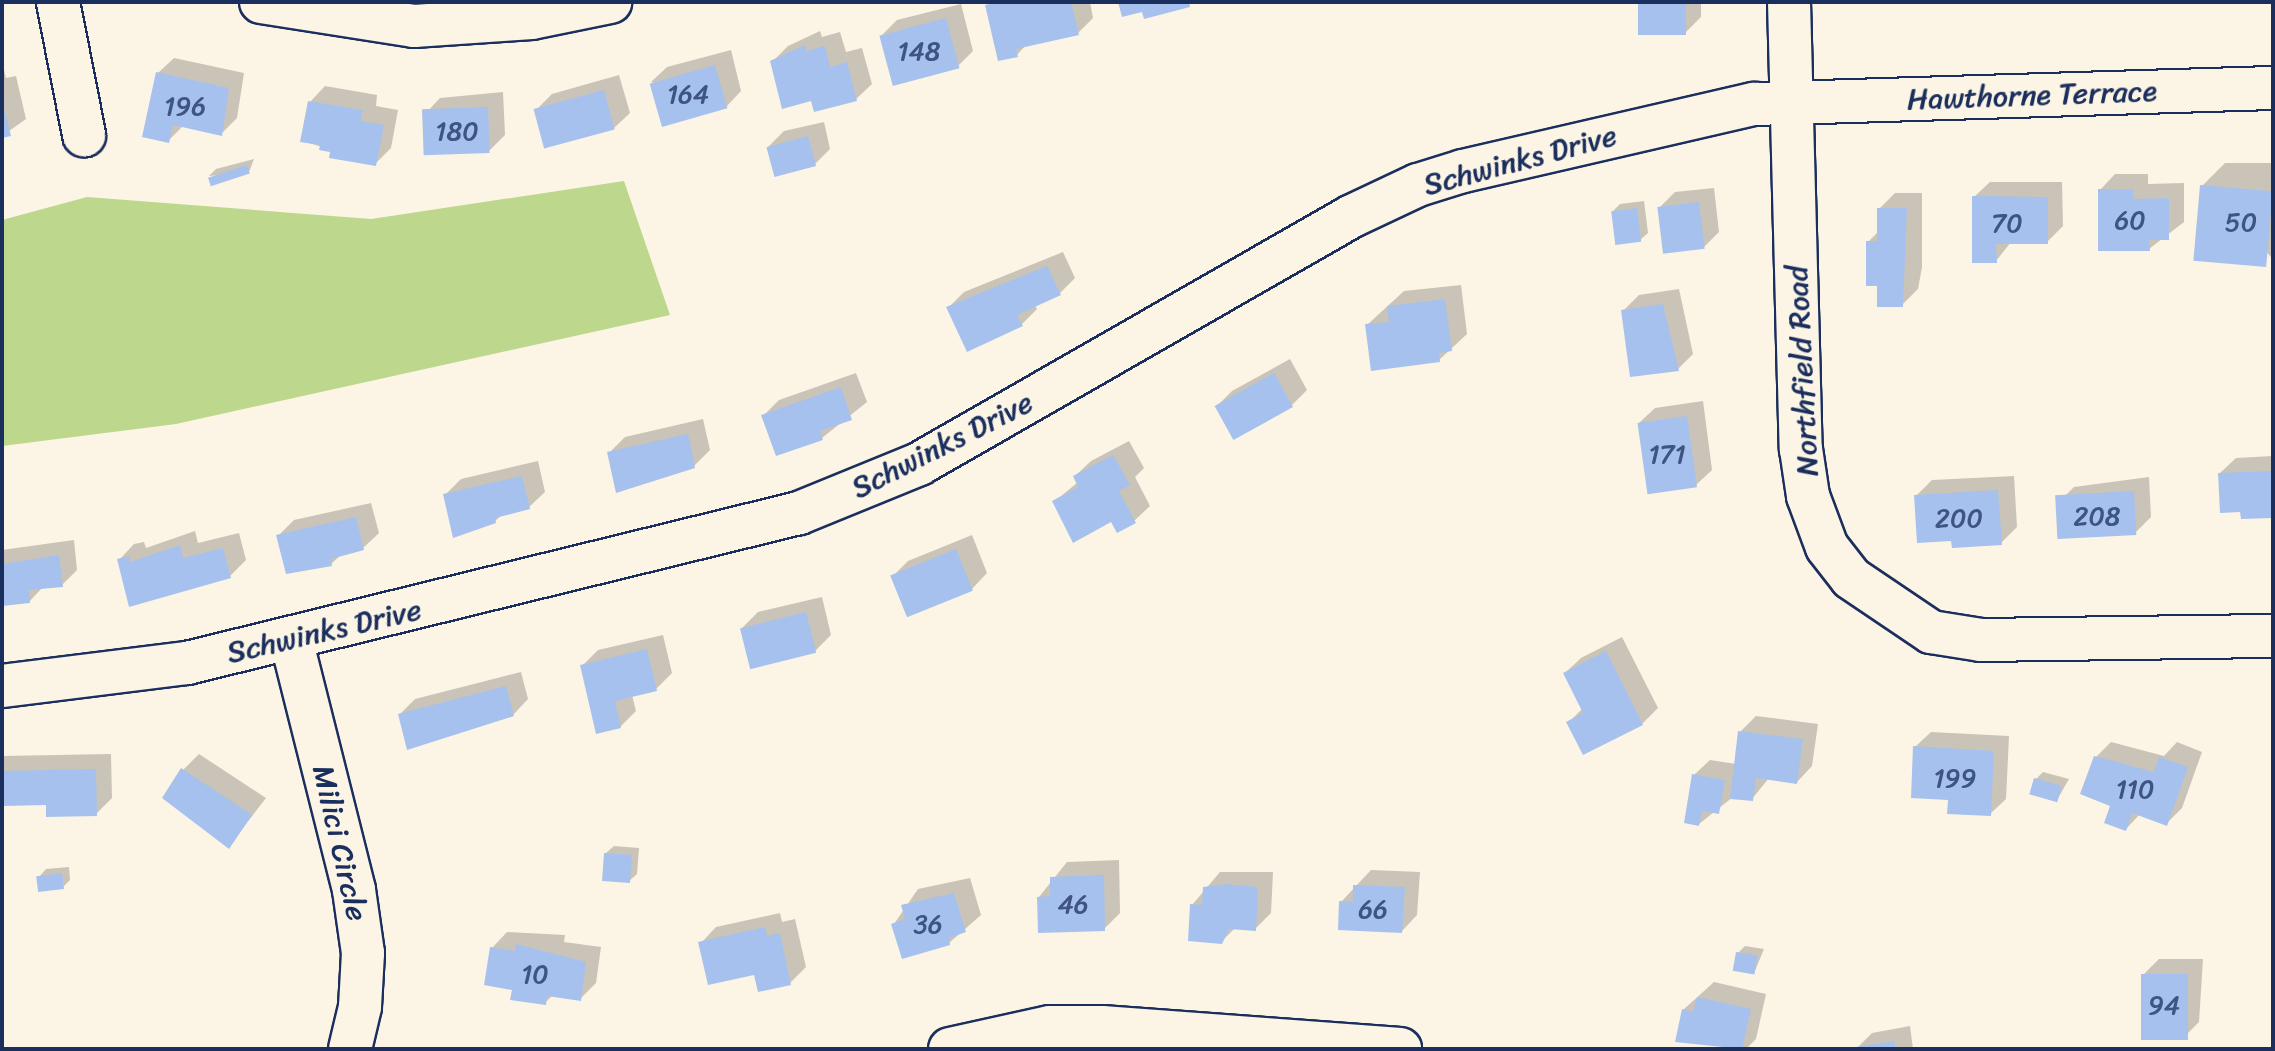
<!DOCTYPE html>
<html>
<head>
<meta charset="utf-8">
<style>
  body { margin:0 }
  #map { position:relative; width:2275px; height:1051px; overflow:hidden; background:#fcf5e5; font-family:Sriracha,sans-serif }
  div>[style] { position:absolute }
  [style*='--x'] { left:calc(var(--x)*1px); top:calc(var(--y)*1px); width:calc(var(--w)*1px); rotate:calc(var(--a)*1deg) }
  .green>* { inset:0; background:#bdd78d }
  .shadow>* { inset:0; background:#0003 }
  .building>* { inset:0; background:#a6c1ed; transform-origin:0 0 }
  .roads { filter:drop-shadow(2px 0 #1b2f5e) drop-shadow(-2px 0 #1b2f5e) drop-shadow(0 2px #1b2f5e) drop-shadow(0 -2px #1b2f5e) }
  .minor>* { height:42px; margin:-21px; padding:0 21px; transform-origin:21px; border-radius:21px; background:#fcf5e5 }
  span { translate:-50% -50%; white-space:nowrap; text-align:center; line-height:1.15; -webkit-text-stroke:6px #fcf5e5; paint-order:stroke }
  .number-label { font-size:26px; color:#3e5482 }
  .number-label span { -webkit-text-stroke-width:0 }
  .street-label { font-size:30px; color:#1b2f5e }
  .frame { position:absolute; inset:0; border:4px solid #1b2f5e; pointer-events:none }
</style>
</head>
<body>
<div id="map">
  <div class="green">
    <i style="clip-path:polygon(624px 181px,670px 315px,176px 424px,2px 446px,2px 220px,87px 197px,371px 219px)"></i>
  </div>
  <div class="shadow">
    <i style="clip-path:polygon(991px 2px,1090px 2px,1093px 18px,1078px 33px,1026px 45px,1017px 55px,988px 6px)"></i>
    <i style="clip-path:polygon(1640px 2px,1701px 2px,1701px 17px,1685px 33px)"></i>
    <i style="clip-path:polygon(961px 4px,973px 51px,958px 66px,881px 36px,897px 20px)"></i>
    <i style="clip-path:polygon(820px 31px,822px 37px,840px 32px,846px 52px,862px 48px,872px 84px,856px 99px,813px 99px,772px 62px,788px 46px)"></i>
    <i style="clip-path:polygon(731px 50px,741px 91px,726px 107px,651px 82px,667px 67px)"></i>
    <i style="clip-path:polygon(174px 58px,244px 73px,237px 118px,221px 134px,183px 126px,168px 141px,158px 73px)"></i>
    <i style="clip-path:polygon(2px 62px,6px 78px,16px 76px,26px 119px,2px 136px)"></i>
    <i style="clip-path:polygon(619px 75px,630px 113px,614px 128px,536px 110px,552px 94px)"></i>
    <i style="clip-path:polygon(325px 86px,377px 95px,376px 106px,398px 110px,391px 148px,375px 164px,303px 141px,310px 102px)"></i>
    <i style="clip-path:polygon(503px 92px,505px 135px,489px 151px,425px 114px,440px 98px)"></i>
    <i style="clip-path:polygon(824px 122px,830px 149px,815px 164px,768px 147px,784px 131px)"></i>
    <i style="clip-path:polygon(254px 159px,249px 172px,209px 176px,216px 169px)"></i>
    <i style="clip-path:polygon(2225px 163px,2273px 163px,2273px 259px,2202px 186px)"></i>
    <i style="clip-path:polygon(2115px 174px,2148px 174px,2148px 184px,2184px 183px,2184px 222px,2149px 249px,2100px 190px)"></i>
    <i style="clip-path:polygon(1990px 182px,2062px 182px,2063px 226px,2047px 242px,2011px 242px,1996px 261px,1974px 197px)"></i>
    <i style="clip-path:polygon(1714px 188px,1719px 232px,1704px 247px,1659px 208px,1675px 192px)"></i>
    <i style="clip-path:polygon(1895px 193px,1922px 193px,1922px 267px,1918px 289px,1902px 305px,1879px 284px,1868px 242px,1879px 231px,1879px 209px)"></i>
    <i style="clip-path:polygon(1644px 201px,1648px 233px,1640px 240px,1613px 211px,1620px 204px)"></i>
    <i style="clip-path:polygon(1063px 252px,1075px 278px,1060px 293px,1035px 305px,1037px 309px,1022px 324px,948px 308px,964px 292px)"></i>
    <i style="clip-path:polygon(1461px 285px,1467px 334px,1439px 360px,1367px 325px,1404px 291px)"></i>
    <i style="clip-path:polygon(1679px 289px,1693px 354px,1678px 369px,1624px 310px,1639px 295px)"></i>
    <i style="clip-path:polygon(1290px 359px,1307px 390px,1292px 405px,1217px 406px,1232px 391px)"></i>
    <i style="clip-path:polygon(856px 373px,867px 402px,822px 438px,764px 415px,779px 400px)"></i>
    <i style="clip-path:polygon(1703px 401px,1712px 470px,1696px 485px,1639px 423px,1655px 408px)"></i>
    <i style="clip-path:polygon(703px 419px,710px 450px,694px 466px,609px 453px,625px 437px)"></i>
    <i style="clip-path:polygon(1129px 441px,1144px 468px,1135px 477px,1150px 506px,1134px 521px,1054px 502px,1078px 482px,1075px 476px,1091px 461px)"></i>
    <i style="clip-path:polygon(2273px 456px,2273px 516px,2220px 473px,2236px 458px)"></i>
    <i style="clip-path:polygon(538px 461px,545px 492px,529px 507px,503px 514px,495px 521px,445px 495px,461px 479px)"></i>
    <i style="clip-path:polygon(2014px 476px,2017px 527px,2001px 543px,1953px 539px,1916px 496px,1932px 480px)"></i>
    <i style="clip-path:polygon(2149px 477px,2151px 517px,2135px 533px,2058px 503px,2074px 487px)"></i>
    <i style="clip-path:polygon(371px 503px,379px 533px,363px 548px,342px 554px,331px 564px,279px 535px,294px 520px)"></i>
    <i style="clip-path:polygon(195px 531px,198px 543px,239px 533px,246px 560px,230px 576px,130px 604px,119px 560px,134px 544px,144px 542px,146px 548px)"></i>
    <i style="clip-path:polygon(972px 535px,987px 573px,972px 589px,892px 577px,908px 561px)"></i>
    <i style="clip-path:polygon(74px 540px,77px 570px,62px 585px,43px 587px,29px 602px,2px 604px,2px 550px)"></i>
    <i style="clip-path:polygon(822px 597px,831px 635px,815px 651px,742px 628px,758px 612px)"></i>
    <i style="clip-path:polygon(663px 635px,672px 673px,656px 689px,632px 695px,636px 711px,620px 727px,582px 666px,598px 650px)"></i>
    <i style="clip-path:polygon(1622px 637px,1658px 708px,1642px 724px,1569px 722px,1582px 709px,1565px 673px,1581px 658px)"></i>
    <i style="clip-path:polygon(521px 672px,528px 699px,513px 715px,400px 714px,415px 699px)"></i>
    <i style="clip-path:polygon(1756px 716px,1818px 724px,1812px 766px,1797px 782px,1769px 778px,1752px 799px,1733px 797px,1699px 824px,1694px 775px,1710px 760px,1736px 764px,1740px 732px)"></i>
    <i style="clip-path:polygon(1931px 732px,2009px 736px,2006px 799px,1990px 814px,1950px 798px,1915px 747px)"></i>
    <i style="clip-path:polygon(2111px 742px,2164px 756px,2177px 742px,2202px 752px,2182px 808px,2166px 824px,2140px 814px,2126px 829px,2095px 758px)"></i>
    <i style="clip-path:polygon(111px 754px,112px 798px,96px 814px,48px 803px,2px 804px,2px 756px)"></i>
    <i style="clip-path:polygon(199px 754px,266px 798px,229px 846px,183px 770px)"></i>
    <i style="clip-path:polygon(2043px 772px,2069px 779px,2057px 800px,2036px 779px)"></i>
    <i style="clip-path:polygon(614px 846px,639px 848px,637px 874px,629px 881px,606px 853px)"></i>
    <i style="clip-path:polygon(1119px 860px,1120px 913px,1104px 929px,1039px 897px,1067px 862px)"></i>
    <i style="clip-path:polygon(69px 867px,70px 880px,63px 887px,39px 877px,46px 869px)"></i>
    <i style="clip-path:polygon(1371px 870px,1420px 872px,1417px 915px,1402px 931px,1341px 902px)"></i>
    <i style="clip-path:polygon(1220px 872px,1273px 872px,1271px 913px,1255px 929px,1236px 927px,1221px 942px,1192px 905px)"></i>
    <i style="clip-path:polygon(970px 878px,981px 915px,949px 943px,894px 924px,918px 889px)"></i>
    <i style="clip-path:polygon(780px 913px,782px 922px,795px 919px,806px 967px,790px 983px,755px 973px,701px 943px,716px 927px)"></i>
    <i style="clip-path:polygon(507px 932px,565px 935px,564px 942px,601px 947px,596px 983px,580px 999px,553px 995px,545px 1003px,514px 988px,492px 948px)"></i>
    <i style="clip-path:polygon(1745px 946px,1764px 949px,1754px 973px,1738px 953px)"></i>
    <i style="clip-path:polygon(2159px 959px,2203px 959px,2199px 1022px,2183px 1038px,2143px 975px)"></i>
    <i style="clip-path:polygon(1714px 982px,1766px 994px,1756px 1039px,1746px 1049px,1677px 1041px,1683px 1010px)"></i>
    <i style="clip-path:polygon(1910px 1026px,1913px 1049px,1856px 1049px,1872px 1033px)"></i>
  </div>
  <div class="building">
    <i style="clip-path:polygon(997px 2px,1071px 2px,1079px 35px,1016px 49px,1018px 57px,998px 61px,985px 5px)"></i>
    <i style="clip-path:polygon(1118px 2px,1189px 2px,1190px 7px,1144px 19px,1142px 12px,1122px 17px)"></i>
    <i style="left:1638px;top:2px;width:48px;height:33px"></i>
    <i style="left:946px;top:18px;width:52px;height:69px;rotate:75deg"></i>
    <i style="clip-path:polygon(805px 45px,806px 51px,825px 46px,830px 67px,847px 62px,857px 101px,814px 112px,811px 101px,782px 109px,770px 61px)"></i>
    <i style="left:715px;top:65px;width:45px;height:68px;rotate:74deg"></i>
    <i style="clip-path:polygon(156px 72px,229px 88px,222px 136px,173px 125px,169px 143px,142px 137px)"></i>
    <i style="left:604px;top:90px;width:41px;height:73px;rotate:75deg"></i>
    <i style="clip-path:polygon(2px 101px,11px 136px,2px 138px)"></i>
    <i style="clip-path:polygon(308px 101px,363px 110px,361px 121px,384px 125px,376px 166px,329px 158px,330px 152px,319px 150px,320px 145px,300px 142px)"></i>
    <i style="left:488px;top:107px;width:46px;height:66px;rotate:88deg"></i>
    <i style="left:808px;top:136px;width:31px;height:43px;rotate:75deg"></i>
    <i style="left:247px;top:165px;width:9px;height:41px;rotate:72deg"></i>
    <i style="left:2200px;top:185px;width:73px;height:76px;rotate:5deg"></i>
    <i style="clip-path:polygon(2098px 189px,2133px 189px,2133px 199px,2169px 198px,2169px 240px,2149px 240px,2150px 251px,2098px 251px)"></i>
    <i style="clip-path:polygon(1972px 196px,2048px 197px,2048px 244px,1996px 244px,1997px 263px,1972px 263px)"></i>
    <i style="left:1699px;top:202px;width:47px;height:42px;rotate:83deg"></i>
    <i style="left:1637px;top:208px;width:34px;height:26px;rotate:83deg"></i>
    <i style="clip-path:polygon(1877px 208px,1907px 208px,1903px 307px,1877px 307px,1877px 286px,1866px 286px,1866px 241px,1877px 241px)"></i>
    <i style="clip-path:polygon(1047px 266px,1061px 295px,1017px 315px,1023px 326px,967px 352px,946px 307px)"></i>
    <i style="clip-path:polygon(1445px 299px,1452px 351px,1439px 353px,1440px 362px,1371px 371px,1365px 324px,1389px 322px,1387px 306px)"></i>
    <i style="clip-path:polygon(1663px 304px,1679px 371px,1630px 377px,1621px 310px)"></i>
    <i style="left:1274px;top:373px;width:39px;height:68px;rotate:61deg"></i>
    <i style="clip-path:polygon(841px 387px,852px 420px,820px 431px,823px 440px,776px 456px,761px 415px)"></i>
    <i style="left:1687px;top:416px;width:72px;height:50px;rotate:82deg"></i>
    <i style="clip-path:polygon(688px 434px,695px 468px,616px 493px,607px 452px)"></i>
    <i style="clip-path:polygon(1113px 455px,1130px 485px,1119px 491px,1136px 523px,1117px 533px,1111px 522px,1073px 543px,1052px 501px,1078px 487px,1073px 476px)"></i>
    <i style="clip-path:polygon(2273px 471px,2273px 518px,2241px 519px,2240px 512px,2220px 513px,2218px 473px)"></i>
    <i style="clip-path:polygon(522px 476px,530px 509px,495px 518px,496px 523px,453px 538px,443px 494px)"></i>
    <i style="clip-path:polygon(1998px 490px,2002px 545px,1952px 548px,1951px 541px,1917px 543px,1914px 495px)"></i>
    <i style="left:2134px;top:491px;width:44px;height:79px;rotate:87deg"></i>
    <i style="clip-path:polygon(356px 517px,364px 550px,331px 559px,332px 566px,286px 574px,276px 535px)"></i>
    <i style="clip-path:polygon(180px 545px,183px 558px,223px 548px,231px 578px,129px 607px,117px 559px,129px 556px,130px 562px)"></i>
    <i style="left:956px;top:549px;width:45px;height:71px;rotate:68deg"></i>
    <i style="clip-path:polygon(59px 555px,63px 587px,29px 590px,30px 603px,2px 606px,2px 564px)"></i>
    <i style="left:806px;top:612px;width:42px;height:68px;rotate:76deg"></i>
    <i style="clip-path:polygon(647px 649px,657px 691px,615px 701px,621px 728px,596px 734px,580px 665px)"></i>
    <i style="clip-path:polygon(1606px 651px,1643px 725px,1583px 755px,1566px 722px,1583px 713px,1563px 673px)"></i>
    <i style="clip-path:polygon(506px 686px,514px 716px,407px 750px,398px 714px)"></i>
    <i style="clip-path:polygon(1738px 731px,1803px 739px,1797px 784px,1756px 778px,1753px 801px,1730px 799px)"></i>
    <i style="clip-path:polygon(1913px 746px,1994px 751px,1991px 816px,1947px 814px,1948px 800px,1911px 798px)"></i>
    <i style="clip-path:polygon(2094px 756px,2154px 772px,2159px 757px,2188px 767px,2167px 826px,2132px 813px,2126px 831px,2104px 823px,2110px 806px,2080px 794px)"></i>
    <i style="clip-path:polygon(181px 768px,252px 815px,229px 849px,162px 798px)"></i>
    <i style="clip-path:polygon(96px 769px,97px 816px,46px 817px,46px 805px,2px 806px,2px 771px)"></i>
    <i style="clip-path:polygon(1692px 774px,1725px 780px,1719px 814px,1702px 811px,1699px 826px,1684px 823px)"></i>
    <i style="left:2034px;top:778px;width:29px;height:17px;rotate:16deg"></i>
    <i style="left:604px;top:853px;width:28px;height:28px;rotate:4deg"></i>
    <i style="left:62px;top:873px;width:16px;height:26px;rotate:83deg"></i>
    <i style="clip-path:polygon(1104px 875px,1105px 931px,1038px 933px,1037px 897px,1050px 896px,1050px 877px)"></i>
    <i style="clip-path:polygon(1226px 884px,1258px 887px,1256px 931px,1229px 929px,1222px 944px,1188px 941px,1190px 904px,1202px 905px,1203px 887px)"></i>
    <i style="clip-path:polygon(1353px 885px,1405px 887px,1402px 933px,1338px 930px,1339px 901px,1353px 902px)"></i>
    <i style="clip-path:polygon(954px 893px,966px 932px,949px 938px,950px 945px,902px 959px,891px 924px,905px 919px,901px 905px)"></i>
    <i style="clip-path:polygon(765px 927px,767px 936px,780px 933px,791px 985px,758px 992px,754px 975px,708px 985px,698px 942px)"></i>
    <i style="clip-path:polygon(516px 944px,586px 962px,581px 1001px,547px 996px,546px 1005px,510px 1000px,512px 990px,484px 985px,490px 947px,515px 951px)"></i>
    <i style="left:1736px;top:952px;width:22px;height:19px;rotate:10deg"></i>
    <i style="left:2141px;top:974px;width:47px;height:66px"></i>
    <i style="clip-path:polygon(1697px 997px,1751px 1009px,1742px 1049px,1675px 1042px,1682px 1009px,1693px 1012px)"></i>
    <i style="clip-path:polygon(1894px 1041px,1896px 1049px,1856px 1049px,1856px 1047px)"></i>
  </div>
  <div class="roads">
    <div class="minor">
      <i style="--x:58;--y:2;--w:136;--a:78.9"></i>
      <i style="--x:261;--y:2;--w:155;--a:8.9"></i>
      <i style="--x:414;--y:26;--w:118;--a:-3.9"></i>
      <i style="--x:532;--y:18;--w:80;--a:-11.6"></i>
      <i style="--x:1789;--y:2;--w:447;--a:88.5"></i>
      <i style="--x:1801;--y:449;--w:48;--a:81.5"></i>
      <i style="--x:1808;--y:496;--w:54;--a:69.6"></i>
      <i style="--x:1827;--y:547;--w:39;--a:52"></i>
      <i style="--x:1851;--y:578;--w:97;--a:34"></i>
      <i style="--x:1931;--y:632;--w:51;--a:9.1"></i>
      <i style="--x:1981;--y:640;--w:292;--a:-0.8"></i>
      <i style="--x:291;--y:639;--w:259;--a:75.9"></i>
      <i style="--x:354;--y:890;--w:64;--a:81.9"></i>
      <i style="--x:363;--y:953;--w:54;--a:93.2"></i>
      <i style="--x:360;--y:1007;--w:43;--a:103.4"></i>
      <i style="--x:2;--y:686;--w:186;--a:-7.1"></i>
      <i style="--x:187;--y:663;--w:630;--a:-13.77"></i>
      <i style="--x:799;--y:513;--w:130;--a:-22.2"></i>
      <i style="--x:919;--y:464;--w:497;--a:-29.8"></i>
      <i style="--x:1350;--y:217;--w:75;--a:-25.2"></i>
      <i style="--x:1418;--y:185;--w:47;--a:-17.3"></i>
      <i style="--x:1463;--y:171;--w:299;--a:-13"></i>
      <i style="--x:1754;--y:104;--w:519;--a:-1.77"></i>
      <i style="--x:950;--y:1049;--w:102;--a:-12.4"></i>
      <i style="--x:1050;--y:1027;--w:52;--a:0"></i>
      <i style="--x:1102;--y:1027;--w:299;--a:4.2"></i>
    </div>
  </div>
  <div class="number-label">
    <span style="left:919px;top:52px">148</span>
    <span style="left:688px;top:95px">164</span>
    <span style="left:185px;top:107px">196</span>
    <span style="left:457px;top:132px">180</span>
    <span style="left:2130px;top:221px">60</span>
    <span style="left:2241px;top:223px">50</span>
    <span style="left:2007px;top:224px">70</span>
    <span style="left:1667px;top:455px">171</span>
    <span style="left:2097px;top:517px">208</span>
    <span style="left:1959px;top:519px">200</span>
    <span style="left:1955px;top:779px">199</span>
    <span style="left:2135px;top:790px">110</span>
    <span style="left:1073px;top:905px">46</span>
    <span style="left:1373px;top:910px">66</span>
    <span style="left:928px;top:925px">36</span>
    <span style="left:535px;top:975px">10</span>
    <span style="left:2164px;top:1006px">94</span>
  </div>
  <div class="street-label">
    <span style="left:2032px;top:95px;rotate:-2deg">Hawthorne Terrace</span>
    <span style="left:1520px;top:160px;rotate:-15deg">Schwinks Drive</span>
    <span style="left:1802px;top:371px;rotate:-93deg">Northfield Road</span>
    <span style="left:942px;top:445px;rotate:-27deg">Schwinks Drive</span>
    <span style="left:324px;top:631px;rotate:-13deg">Schwinks Drive</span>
    <span style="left:340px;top:843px;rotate:77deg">Milici Circle</span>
  </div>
  <div class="frame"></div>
</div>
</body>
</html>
